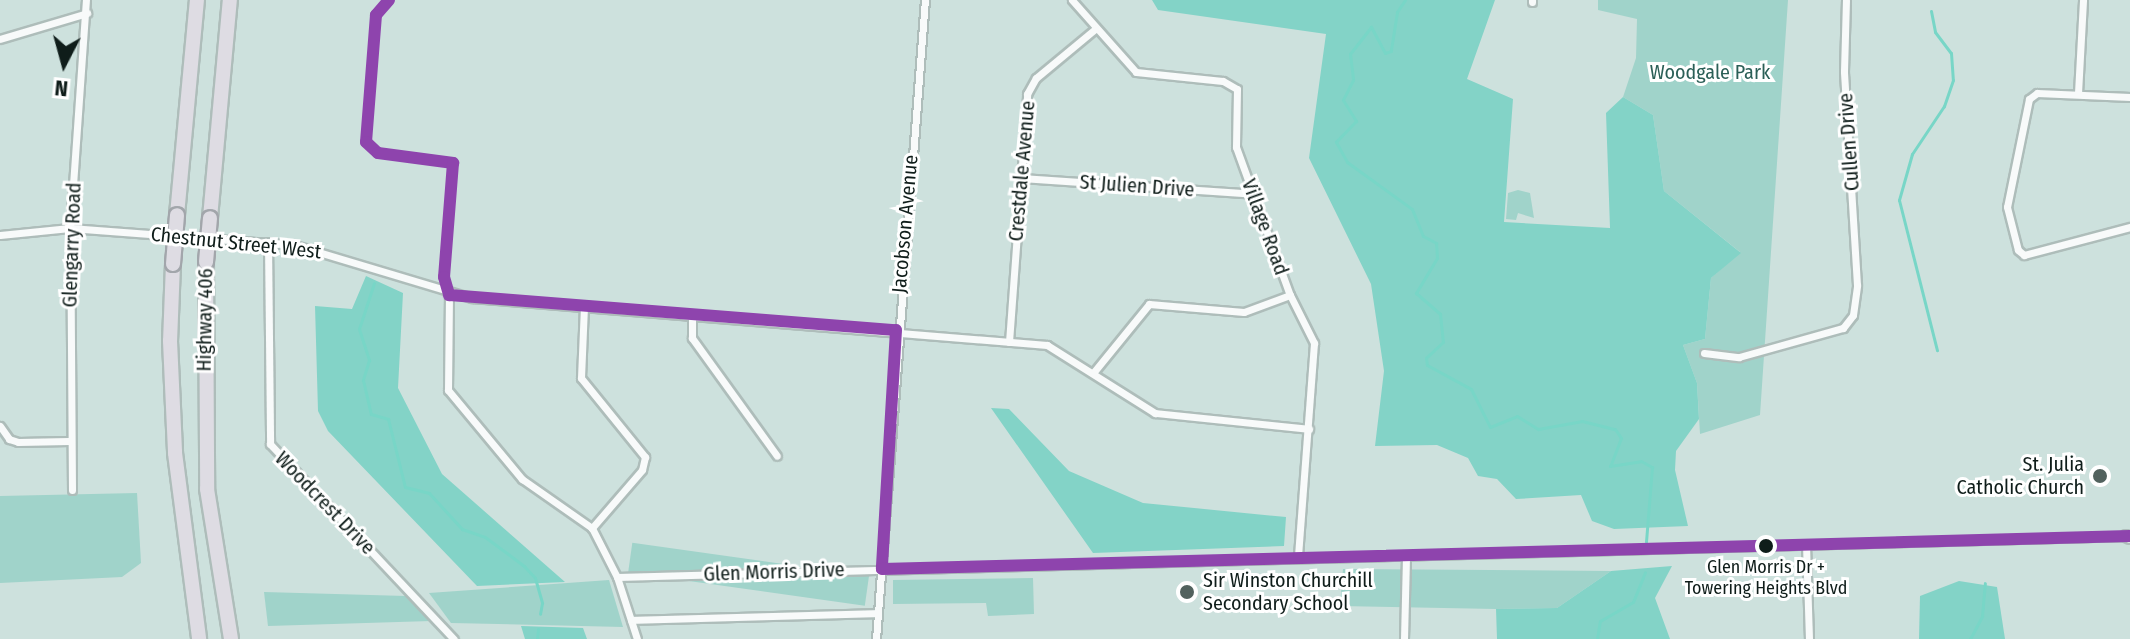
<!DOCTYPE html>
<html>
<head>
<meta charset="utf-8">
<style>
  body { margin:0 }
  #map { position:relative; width:2130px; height:639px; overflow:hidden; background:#cde1dd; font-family:"Fira Sans Condensed",sans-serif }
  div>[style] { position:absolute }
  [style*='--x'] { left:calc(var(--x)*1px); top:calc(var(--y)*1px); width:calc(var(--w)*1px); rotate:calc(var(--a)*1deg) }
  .green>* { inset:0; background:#a0d3ca; transform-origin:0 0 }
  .forest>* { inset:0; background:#83d3c7 }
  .stream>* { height:3px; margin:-1.5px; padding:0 1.5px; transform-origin:1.5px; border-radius:1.5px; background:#78d6c7 }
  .roads { filter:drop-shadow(2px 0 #aebdba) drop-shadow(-2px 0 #aebdba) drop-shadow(0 2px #aebdba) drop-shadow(0 -2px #aebdba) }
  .street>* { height:7px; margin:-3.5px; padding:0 3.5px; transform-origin:3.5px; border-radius:3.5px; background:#f8fafa }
  .secondary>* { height:10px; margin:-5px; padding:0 5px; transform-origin:5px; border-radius:5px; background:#f0f1f3 }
  .highway>* { height:14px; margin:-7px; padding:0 7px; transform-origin:7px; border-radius:7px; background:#dedce3 }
  .bridges { filter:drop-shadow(2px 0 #a2a6ab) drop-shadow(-2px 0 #a2a6ab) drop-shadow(0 2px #a2a6ab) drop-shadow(0 -2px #a2a6ab) }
  .highway-bridge>* { height:14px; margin:-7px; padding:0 7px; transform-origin:7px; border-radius:7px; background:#dedce3 }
  .bus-1>* { height:12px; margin:-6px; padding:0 6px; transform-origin:6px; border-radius:6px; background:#8e44ad }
  .dots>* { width:22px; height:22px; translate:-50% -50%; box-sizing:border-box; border:4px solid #fff; border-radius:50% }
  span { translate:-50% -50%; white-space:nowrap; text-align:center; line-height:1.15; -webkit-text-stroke:6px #fff; paint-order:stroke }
  .bus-label { font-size:18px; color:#0f1d1a }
  .park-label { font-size:20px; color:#2b5f57 }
  .street-label { font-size:20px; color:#0f1d1a }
  .poi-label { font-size:20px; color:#0f1d1a }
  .right { translate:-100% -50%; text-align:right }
  .left { translate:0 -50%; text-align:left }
  .north { position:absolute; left:24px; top:24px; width:80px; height:80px; -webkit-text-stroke:6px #fff; paint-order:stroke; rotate:186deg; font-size:22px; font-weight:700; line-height:32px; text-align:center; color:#0f1d1a }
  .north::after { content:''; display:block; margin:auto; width:28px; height:36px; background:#0f1d1a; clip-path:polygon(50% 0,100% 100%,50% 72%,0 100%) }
</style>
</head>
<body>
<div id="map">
  <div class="green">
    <i style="clip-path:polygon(1598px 0,1788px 0,1760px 415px,1700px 434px,1697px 383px,1683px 345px,1705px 339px,1711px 278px,1740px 252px,1664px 191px,1653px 115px,1623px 97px,1636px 58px,1637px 19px,1598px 10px)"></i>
    <i style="clip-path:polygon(1518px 190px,1530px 193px,1534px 218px,1518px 213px,1516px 220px,1506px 219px,1508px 193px)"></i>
    <i style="clip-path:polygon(137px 493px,141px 563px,122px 577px,0 583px,0 496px)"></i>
    <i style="clip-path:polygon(1343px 569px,1611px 571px,1557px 608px,1496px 609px,1340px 606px)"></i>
    <i style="left:869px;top:576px;width:30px;height:239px;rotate:98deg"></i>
    <i style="clip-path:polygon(1033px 578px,1034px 614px,988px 616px,986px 603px,893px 604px,893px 580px)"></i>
    <i style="clip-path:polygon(609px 580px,623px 627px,451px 623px,429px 593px)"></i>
    <i style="clip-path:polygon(264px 592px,406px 596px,431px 621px,268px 626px)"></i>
  </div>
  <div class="forest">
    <i style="clip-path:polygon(1152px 0,1495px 0,1467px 79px,1513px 99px,1504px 222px,1610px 228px,1606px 113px,1623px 97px,1653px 115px,1664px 191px,1741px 253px,1711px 278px,1705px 339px,1683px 345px,1697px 383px,1699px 419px,1676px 451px,1675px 470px,1688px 526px,1614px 529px,1592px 521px,1581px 495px,1516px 499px,1497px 479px,1478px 476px,1468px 458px,1437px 445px,1375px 446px,1384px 371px,1371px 284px,1309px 158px,1326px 34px,1158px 10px)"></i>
    <i style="clip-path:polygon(366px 276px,403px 293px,398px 388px,442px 474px,565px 582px,477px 586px,328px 431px,318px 411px,315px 306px,352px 309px)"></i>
    <i style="clip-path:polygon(991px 408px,1009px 409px,1069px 471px,1143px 503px,1286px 517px,1284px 546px,1093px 553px)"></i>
    <i style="clip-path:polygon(1672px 566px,1655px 598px,1670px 639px,1497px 639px,1496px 609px,1557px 608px,1611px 571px)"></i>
    <i style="clip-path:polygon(1959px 581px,1997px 587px,2005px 639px,1919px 639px,1920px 596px)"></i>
    <i style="clip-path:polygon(521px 626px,583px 628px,587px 639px,525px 639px)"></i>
  </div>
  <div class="stream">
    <i style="--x:1405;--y:0;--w:14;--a:124"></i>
    <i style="--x:1397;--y:12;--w:39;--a:99"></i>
    <i style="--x:1391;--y:51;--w:6;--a:162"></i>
    <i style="--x:1385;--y:53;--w:30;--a:-118"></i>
    <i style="--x:1371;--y:27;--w:34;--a:128"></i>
    <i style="--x:1350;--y:54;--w:26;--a:83"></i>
    <i style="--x:1353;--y:80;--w:22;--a:117"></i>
    <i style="--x:1343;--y:100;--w:25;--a:58"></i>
    <i style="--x:1356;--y:121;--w:29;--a:134"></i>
    <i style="--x:1336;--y:142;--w:23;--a:61"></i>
    <i style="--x:1347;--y:162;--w:80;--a:35.9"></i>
    <i style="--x:1412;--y:209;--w:29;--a:68"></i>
    <i style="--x:1423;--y:236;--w:15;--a:28"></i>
    <i style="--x:1436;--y:243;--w:15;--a:86"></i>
    <i style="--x:1437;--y:258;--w:41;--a:121"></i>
    <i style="--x:1416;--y:293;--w:32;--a:41"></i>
    <i style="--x:1440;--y:314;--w:28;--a:84"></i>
    <i style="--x:1443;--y:342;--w:23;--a:137"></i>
    <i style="--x:1426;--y:358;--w:7;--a:82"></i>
    <i style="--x:1427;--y:365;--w:50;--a:28.6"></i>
    <i style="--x:1471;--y:389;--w:42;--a:63.4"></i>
    <i style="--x:1490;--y:427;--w:29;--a:-22"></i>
    <i style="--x:1517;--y:416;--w:25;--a:32"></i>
    <i style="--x:1538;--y:429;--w:45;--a:-10.3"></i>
    <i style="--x:1582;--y:421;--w:34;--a:14"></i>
    <i style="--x:1615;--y:429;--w:11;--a:56"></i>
    <i style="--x:1621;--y:438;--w:30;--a:111"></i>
    <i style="--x:1610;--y:466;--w:31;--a:-9"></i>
    <i style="--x:1641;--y:461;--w:13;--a:29"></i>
    <i style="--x:1652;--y:467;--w:75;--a:94.6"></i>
    <i style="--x:1931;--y:11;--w:21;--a:79"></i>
    <i style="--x:1935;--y:32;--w:26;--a:53"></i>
    <i style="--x:1951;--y:53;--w:27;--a:86"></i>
    <i style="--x:1953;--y:80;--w:28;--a:109"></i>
    <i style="--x:1944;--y:106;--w:58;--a:123.7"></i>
    <i style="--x:1912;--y:154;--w:48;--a:105.8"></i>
    <i style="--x:1899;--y:200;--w:155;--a:75.8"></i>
    <i style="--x:374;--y:283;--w:48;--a:108.1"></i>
    <i style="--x:359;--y:329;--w:33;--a:72"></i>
    <i style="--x:369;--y:360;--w:21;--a:107"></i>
    <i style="--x:363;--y:380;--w:35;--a:77"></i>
    <i style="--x:371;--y:414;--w:18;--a:16"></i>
    <i style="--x:388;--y:419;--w:70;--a:76"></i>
    <i style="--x:405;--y:487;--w:25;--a:14"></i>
    <i style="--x:429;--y:493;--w:49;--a:47.5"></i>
    <i style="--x:462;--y:529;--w:24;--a:19"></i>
    <i style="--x:485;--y:537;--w:49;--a:36.6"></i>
    <i style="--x:524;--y:566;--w:16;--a:47"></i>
    <i style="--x:535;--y:578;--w:26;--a:74"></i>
    <i style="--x:542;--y:603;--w:11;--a:100"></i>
    <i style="--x:537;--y:639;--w:10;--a:-84"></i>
    <i style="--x:1597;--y:639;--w:18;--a:-81"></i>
    <i style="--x:1600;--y:621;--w:38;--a:-30"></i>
    <i style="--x:1633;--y:602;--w:32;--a:-68"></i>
    <i style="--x:1970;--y:639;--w:26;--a:-62"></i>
    <i style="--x:1982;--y:616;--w:33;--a:-85"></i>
  </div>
  <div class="roads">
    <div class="street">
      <i style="--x:1072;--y:0;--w:96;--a:48.4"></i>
      <i style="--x:1136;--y:72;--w:87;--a:5.9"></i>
      <i style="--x:1223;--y:81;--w:16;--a:30"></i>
      <i style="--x:1237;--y:89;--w:58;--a:91"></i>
      <i style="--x:1236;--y:147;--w:158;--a:70"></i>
      <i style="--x:1290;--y:295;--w:54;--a:63.4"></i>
      <i style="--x:1314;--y:343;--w:216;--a:94.3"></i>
      <i style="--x:1532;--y:2;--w:2;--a:-90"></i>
      <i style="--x:0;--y:39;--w:91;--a:-16.6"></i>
      <i style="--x:2078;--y:93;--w:93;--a:-86.9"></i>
      <i style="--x:2130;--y:97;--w:93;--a:-177.5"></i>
      <i style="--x:2037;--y:93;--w:10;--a:143"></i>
      <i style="--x:2029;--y:99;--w:110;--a:101.5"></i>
      <i style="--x:2007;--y:207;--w:44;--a:75.7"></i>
      <i style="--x:2018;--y:250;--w:8;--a:40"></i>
      <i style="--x:2024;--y:255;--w:110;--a:-14.8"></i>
      <i style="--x:1021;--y:178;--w:233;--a:3.9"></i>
      <i style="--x:0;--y:235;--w:70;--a:-5.7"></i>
      <i style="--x:70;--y:228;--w:226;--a:4.3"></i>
      <i style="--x:295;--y:245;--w:185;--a:16.7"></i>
      <i style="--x:472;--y:298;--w:577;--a:4.67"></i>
      <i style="--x:1047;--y:345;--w:128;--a:32.2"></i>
      <i style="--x:1155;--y:413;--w:155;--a:5.9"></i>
      <i style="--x:268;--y:242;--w:202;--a:89.4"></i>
      <i style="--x:270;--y:444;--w:268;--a:46.7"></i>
      <i style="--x:449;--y:295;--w:95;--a:90.6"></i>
      <i style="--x:448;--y:390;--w:116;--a:50.3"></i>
      <i style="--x:522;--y:479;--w:85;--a:35"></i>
      <i style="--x:592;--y:528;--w:55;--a:63"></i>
      <i style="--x:617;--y:577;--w:65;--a:72.1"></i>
      <i style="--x:584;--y:306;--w:72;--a:92.4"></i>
      <i style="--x:581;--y:378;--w:102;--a:51"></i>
      <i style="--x:645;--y:457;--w:13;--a:103"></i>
      <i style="--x:642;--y:470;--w:77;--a:130.8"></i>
      <i style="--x:692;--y:314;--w:24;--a:90"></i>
      <i style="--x:692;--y:338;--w:145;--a:54.2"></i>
      <i style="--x:1009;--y:342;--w:249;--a:-85.8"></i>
      <i style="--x:1027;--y:94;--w:18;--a:-61"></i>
      <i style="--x:1036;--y:78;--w:77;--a:-39.7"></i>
      <i style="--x:1704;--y:353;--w:35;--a:7"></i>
      <i style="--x:1739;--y:357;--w:108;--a:-15.6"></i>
      <i style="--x:1843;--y:328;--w:16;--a:-52"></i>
      <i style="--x:1853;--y:315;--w:30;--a:-82"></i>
      <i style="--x:1857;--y:285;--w:214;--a:-93.5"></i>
      <i style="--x:1844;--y:71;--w:71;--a:-88.4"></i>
      <i style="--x:1093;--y:373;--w:89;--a:-50.9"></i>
      <i style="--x:1149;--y:304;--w:95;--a:4.8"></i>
      <i style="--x:1244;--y:312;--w:49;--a:-20.3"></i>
      <i style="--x:0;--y:426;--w:16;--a:55"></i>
      <i style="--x:9;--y:439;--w:9;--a:18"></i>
      <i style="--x:18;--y:442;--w:51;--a:-1.1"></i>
      <i style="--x:72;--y:490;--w:262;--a:-90.4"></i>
      <i style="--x:70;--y:228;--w:229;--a:-86"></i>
      <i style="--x:1806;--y:544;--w:95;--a:88.2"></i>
      <i style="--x:617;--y:577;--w:1514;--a:-1.55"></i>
      <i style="--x:631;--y:620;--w:247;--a:-1.6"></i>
      <i style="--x:876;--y:639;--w:641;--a:-85.62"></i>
      <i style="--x:1404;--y:639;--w:84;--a:-88.6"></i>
    </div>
    <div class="secondary">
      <i style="--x:2126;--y:536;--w:4;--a:27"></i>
    </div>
    <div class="highway">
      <i style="--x:177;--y:215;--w:216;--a:-84.7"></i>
      <i style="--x:210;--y:218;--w:219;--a:-84.8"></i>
      <i style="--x:206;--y:262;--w:227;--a:89.7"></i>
      <i style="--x:207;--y:489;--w:152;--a:80.9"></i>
      <i style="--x:173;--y:264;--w:77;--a:92.2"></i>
      <i style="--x:170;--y:341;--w:112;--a:87.4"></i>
      <i style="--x:175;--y:453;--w:188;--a:82.6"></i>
    </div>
  </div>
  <div class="bridges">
    <div class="highway-bridge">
      <i style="--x:206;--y:262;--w:44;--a:-84.8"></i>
      <i style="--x:173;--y:264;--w:49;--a:-85.3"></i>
    </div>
  </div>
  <div class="bus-1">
    <i style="--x:389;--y:0;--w:20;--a:131"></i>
    <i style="--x:376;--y:15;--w:127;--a:94.5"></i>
    <i style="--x:366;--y:142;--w:16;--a:43"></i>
    <i style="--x:378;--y:153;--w:76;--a:7.6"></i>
    <i style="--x:453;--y:163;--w:114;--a:94.5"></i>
    <i style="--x:444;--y:277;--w:19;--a:74"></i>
    <i style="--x:449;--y:295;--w:448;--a:4.5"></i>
    <i style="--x:896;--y:330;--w:239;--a:93.4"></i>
    <i style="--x:882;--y:569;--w:1248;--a:-1.51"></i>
  </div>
  <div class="dots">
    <i style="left:2100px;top:476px;background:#52625e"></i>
    <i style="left:1766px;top:546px;background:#0f1d1a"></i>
    <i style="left:1187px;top:592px;background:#52625e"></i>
  </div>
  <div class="bus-label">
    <span style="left:1766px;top:578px">Glen Morris Dr +<br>Towering Heights Blvd</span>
  </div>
  <div class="park-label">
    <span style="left:1710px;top:72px">Woodgale Park</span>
  </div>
  <div class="street-label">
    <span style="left:1849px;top:142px;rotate:-94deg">Cullen Drive</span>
    <span style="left:1022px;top:171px;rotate:-85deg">Crestdale Avenue</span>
    <span style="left:1137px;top:186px;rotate:4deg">St Julien Drive</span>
    <span style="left:905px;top:224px;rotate:-85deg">Jacobson Avenue</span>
    <span style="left:1265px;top:227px;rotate:70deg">Village Road</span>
    <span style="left:236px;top:243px;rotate:6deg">Chestnut Street West</span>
    <span style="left:72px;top:245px;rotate:-88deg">Glengarry Road</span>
    <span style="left:205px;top:320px;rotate:-89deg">Highway 406</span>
    <span style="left:325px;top:503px;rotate:46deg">Woodcrest Drive</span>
    <span style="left:774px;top:572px;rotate:-2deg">Glen Morris Drive</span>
  </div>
  <div class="poi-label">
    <span class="right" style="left:2084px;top:476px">St. Julia<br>Catholic Church</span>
    <span class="left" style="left:1203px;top:592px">Sir Winston Churchill<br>Secondary School</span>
  </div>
  <div class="north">N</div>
</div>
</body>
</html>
